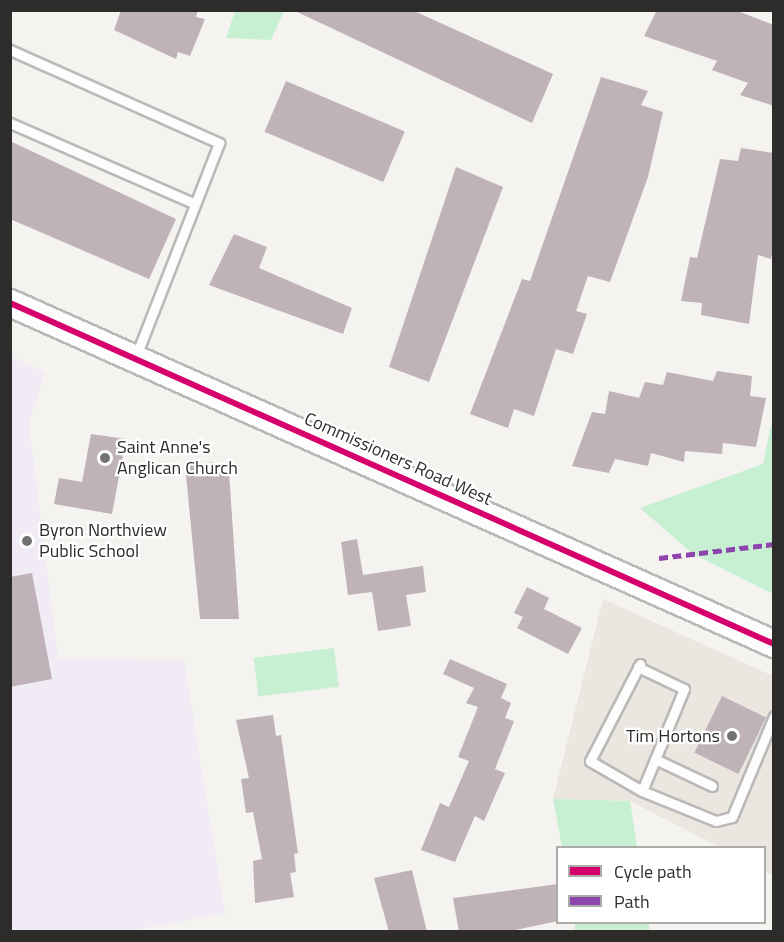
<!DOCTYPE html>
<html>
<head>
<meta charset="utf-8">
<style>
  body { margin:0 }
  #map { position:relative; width:784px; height:942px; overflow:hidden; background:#f5f3f0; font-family:"Titillium Web",sans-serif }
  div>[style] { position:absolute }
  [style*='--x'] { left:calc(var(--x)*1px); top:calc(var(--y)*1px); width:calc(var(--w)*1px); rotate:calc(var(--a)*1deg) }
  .built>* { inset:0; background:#ebe6df }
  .education>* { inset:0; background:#f1ebf6 }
  .green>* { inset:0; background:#c7f0d3; transform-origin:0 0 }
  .building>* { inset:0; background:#c0b2b9; transform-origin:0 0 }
  .roads { filter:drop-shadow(2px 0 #bab9b7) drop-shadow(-2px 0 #bab9b7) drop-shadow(0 2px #bab9b7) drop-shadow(0 -2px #bab9b7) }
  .lane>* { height:9px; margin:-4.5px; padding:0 4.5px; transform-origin:4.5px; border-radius:4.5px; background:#fefdfd }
  .secondary>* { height:26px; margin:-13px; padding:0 13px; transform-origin:13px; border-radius:13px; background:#fefdfd }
  .quiet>* { height:4.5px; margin-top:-2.25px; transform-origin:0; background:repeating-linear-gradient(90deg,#8e44ad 0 9px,transparent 0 13.5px) }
  .cycleway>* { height:6px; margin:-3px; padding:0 3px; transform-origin:3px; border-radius:3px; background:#d6006c }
  .dots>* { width:16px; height:16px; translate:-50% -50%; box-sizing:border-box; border:3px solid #fff; border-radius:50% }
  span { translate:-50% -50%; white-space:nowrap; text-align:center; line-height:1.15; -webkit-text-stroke:4.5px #fff; paint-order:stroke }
  .poi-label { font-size:18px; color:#2d2c2b }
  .left { translate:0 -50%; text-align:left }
  .right { translate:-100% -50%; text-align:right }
  .street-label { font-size:18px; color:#2d2c2b }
  .frame { position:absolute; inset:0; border:12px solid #2d2c2b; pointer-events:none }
  .legend { position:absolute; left:556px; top:846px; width:210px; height:78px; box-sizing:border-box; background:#fff; border:2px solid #ababaa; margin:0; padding:8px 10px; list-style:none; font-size:18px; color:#2d2c2b }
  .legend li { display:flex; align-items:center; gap:12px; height:30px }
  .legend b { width:30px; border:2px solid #ababaa }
</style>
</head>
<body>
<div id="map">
  <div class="built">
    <i style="clip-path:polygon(603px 599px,773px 676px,773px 876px,765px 871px,764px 848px,719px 847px,630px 801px,553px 799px)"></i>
  </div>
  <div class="education">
    <i style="clip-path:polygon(11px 357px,45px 372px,29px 424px,58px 659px,184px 660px,225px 913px,129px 931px,11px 932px)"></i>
  </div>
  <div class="green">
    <i style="clip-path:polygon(235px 11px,235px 10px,284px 11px,271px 40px,226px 38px)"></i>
    <i style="clip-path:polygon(771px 425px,774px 426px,773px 594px,693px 554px,640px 508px,763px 464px)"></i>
    <i style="left:334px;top:648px;width:39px;height:81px;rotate:83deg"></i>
    <i style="clip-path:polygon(553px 799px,630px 801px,637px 847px,562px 847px)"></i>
    <i style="left:575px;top:923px;width:74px;height:8px"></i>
  </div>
  <div class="building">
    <i style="clip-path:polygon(121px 10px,198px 10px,196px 17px,205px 19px,190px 56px,178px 52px,176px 59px,114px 30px)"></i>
    <i style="clip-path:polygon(293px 10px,412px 10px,553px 74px,532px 123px)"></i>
    <i style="clip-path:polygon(657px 10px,735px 10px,774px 25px,774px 106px,740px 95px,748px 83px,712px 70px,717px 61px,644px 36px)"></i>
    <i style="clip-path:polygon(601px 77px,648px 91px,641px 105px,663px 112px,648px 177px,610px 282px,588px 276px,576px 311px,587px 314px,573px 354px,556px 349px,534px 416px,514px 409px,508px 428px,470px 414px,522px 279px,530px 281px)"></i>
    <i style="left:286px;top:81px;width:129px;height:55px;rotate:23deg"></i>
    <i style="clip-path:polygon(10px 141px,176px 219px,149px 279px,10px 219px)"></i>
    <i style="clip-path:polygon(741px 148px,774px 153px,774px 245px,771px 259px,758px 255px,749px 324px,701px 315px,702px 303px,681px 301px,690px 257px,697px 258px,720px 159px,738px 161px)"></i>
    <i style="clip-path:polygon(456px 167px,503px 187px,429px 382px,389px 367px)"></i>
    <i style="clip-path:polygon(234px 234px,267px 247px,259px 268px,352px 308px,343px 334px,209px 285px)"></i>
    <i style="clip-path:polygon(717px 371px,752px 376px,750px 396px,766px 398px,756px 447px,723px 443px,722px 454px,685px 451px,684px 462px,651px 453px,648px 466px,615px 459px,609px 473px,572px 466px,592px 412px,605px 414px,609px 391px,639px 398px,645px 382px,663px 385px,667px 372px,713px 381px)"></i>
    <i style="clip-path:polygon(91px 434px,126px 439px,112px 514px,54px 504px,59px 478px,82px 482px)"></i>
    <i style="clip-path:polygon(213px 462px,214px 472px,229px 472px,239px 619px,200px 619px,185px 465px)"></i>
    <i style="clip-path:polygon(357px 539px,363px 575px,423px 566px,426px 592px,406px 595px,411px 626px,378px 631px,372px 592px,348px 595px,341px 542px)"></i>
    <i style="clip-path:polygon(32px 573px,52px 679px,10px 687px,10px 577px)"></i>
    <i style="clip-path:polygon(527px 587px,549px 598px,544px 609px,582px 628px,568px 654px,517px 628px,523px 617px,514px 613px)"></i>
    <i style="clip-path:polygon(450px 659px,507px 684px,501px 698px,511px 703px,505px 718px,514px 721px,495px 769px,505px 773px,484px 821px,475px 816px,455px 862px,421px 850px,440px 803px,449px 807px,469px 761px,458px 757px,478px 707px,466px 703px,474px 688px,443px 674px)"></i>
    <i style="left:722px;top:696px;width:49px;height:63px;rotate:26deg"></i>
    <i style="clip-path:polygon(273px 715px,276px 736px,281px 735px,298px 853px,294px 854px,296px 872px,290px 873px,294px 897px,255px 903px,253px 861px,262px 859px,253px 812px,246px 813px,241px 779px,249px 778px,236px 720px)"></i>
    <i style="clip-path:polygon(412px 870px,427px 932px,389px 932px,374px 878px)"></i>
    <i style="clip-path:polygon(558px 884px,558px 921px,505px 932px,459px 932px,453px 898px)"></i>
  </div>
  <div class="roads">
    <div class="lane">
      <i style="--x:10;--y:50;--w:229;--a:24"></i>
      <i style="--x:219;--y:143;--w:229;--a:111.3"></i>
      <i style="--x:10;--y:123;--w:202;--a:23.6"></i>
      <i style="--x:640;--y:664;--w:109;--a:117.3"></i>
      <i style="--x:590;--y:761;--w:60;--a:30"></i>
      <i style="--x:642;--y:791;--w:80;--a:22.1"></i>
      <i style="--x:716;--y:821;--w:16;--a:-14"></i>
      <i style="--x:732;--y:817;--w:109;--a:-67.4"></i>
      <i style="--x:638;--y:667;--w:51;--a:25.6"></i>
      <i style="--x:684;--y:689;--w:110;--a:112.4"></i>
      <i style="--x:655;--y:759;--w:63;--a:25.3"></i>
    </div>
    <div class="secondary">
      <i style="--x:10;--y:303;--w:837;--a:24.05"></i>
    </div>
  </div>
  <div class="quiet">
    <i style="--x:659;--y:558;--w:116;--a:-6.9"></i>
  </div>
  <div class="cycleway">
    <i style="--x:10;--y:303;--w:837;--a:24.05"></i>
  </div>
  <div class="dots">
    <i style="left:105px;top:458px;background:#737270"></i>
    <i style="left:27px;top:541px;background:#737270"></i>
    <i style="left:732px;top:736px;background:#737270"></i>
  </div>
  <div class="poi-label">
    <span class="left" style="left:117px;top:458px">Saint Anne's<br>Anglican Church</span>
    <span class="left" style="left:39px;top:541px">Byron Northview<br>Public School</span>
    <span class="right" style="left:720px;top:736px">Tim Hortons</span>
  </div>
  <div class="street-label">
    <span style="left:398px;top:459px;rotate:24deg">Commissioners Road West</span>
  </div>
  <div class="frame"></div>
  <ul class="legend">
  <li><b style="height:8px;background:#d6006c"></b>Cycle path</li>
  <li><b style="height:8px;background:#8e44ad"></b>Path</li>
  </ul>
</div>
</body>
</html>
